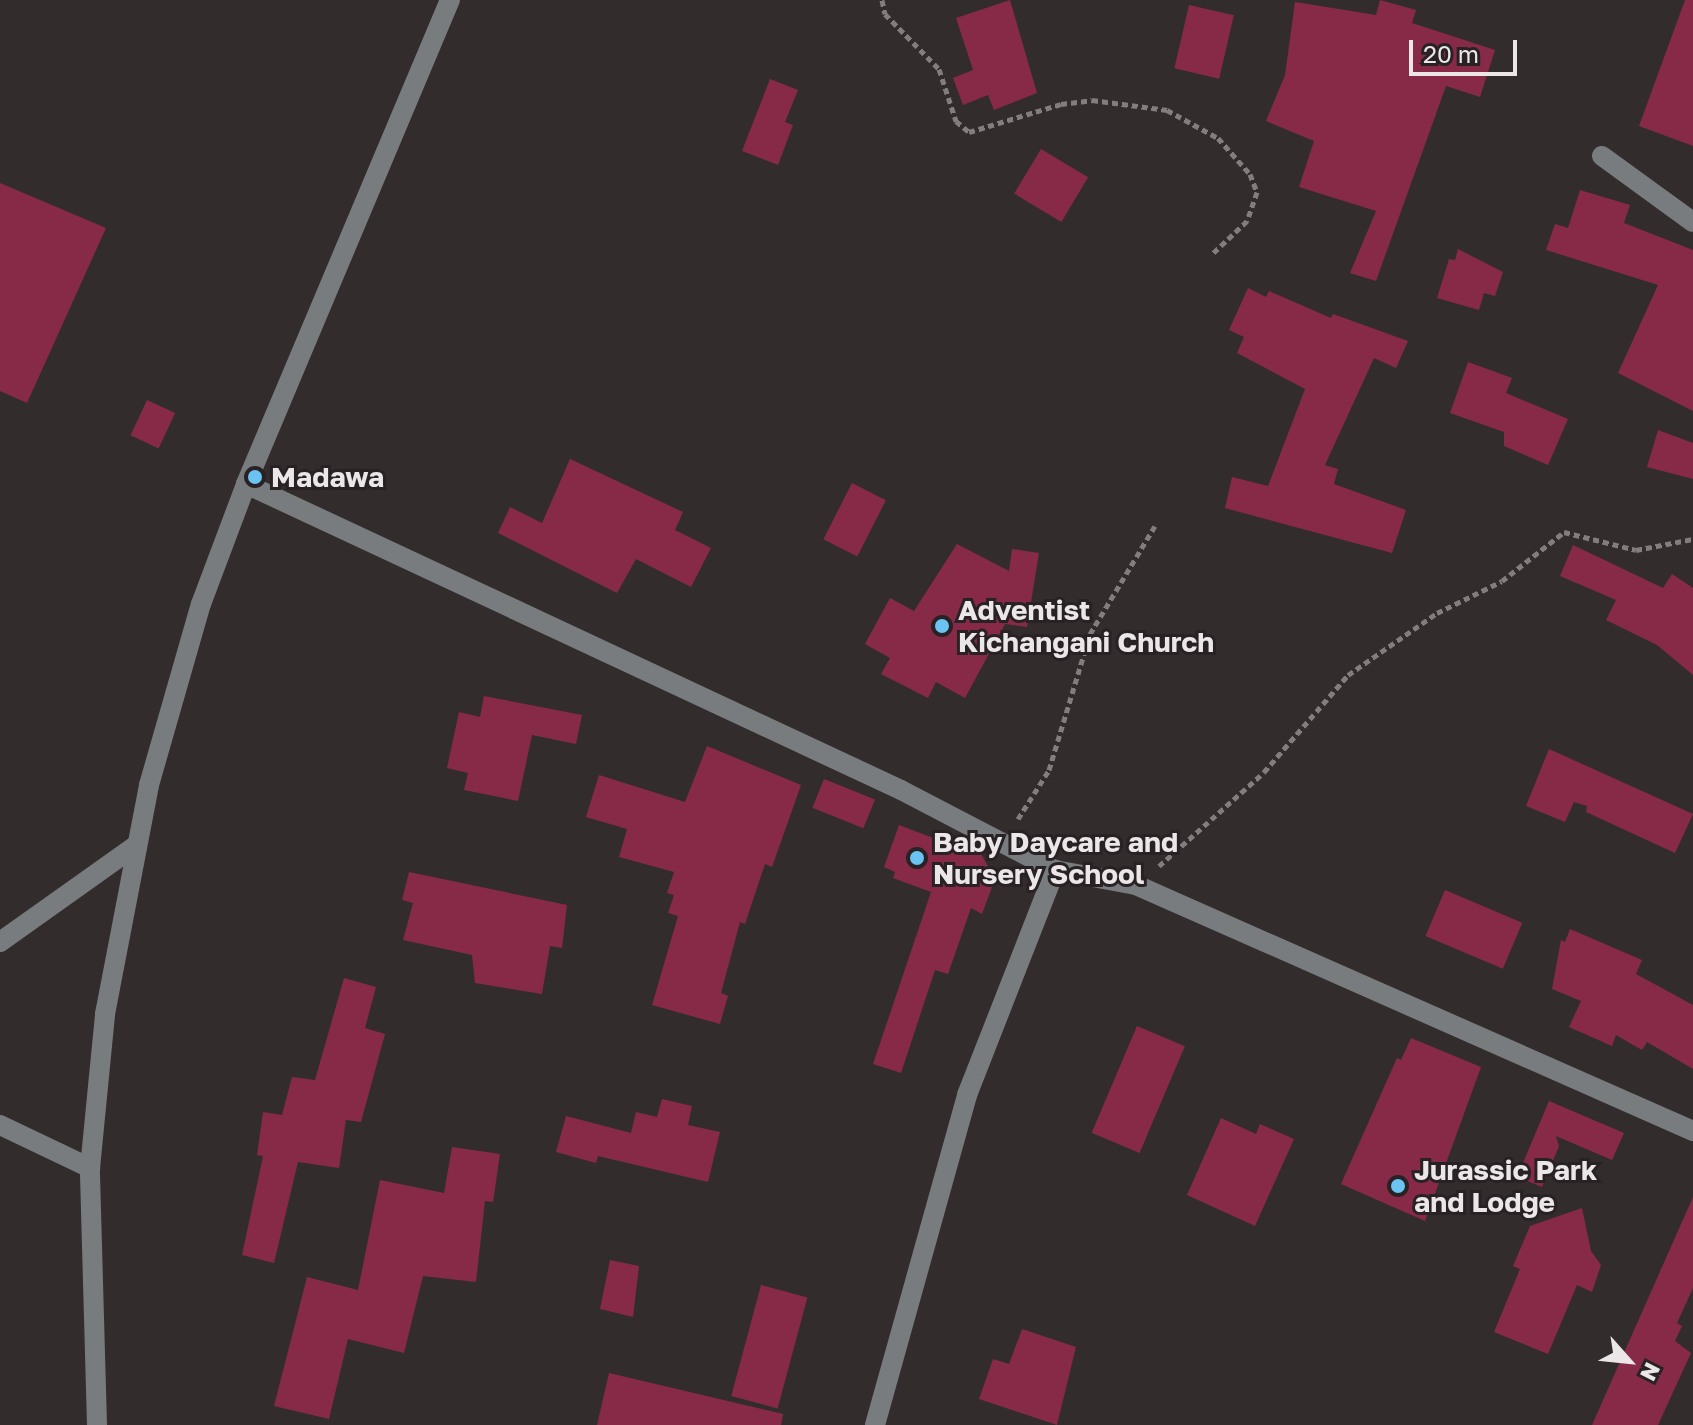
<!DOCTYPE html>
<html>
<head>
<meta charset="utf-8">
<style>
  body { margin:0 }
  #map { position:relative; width:1693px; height:1425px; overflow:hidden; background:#332c2d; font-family:"Golos Text",sans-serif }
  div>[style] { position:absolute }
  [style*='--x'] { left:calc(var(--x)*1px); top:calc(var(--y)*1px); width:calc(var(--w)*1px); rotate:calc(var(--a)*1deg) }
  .building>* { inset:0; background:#872a48; transform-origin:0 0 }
  .path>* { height:5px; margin-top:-2.5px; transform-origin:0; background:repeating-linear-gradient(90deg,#837d7e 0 6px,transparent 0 10px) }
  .minor>* { height:20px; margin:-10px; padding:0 10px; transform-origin:10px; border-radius:10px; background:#797c7e }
  .dots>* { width:22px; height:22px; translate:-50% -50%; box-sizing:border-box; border:4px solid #292224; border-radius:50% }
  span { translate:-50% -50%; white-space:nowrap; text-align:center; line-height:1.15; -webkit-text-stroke:6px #292224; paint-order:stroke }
  .poi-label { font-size:28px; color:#ebe7e8; font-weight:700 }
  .left { translate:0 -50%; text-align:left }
  .north { position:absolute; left:1589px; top:1321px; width:80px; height:80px; -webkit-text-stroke:6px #292224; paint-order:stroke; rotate:117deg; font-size:22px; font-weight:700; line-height:32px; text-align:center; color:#ebe7e8 }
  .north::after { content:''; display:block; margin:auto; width:28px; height:36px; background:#ebe7e8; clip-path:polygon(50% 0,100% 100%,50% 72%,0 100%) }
  .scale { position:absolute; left:1409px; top:40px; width:108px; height:36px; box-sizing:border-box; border:4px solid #ebe7e8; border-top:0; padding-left:10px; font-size:24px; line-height:28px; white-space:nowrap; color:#ebe7e8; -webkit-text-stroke:6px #292224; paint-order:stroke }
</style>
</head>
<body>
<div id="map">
  <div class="building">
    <i style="clip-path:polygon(1010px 0,1037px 93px,994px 110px,988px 95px,963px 105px,953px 78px,973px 70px,956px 18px)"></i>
    <i style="clip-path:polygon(1380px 0,1416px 10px,1412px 23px,1495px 50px,1480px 97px,1446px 86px,1376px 281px,1350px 273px,1376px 211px,1299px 187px,1314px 141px,1266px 121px,1285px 75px,1295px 2px,1376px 15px)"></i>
    <i style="clip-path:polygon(1685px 0,1693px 0,1693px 146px,1639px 126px)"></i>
    <i style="left:1189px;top:5px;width:46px;height:65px;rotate:13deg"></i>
    <i style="clip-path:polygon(770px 79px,798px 90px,785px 122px,793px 125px,778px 165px,742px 151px)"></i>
    <i style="left:1041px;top:149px;width:55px;height:52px;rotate:31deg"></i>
    <i style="clip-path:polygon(0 183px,106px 228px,27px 403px,0 391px)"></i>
    <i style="clip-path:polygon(1580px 190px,1630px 205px,1624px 223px,1693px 250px,1693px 411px,1618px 373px,1658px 285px,1546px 250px,1555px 224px,1568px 228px)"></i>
    <i style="clip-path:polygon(1458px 249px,1503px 272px,1495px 296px,1484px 293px,1479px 310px,1437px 298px,1449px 259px,1455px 260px)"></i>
    <i style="clip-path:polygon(1248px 288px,1266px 297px,1269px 291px,1331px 318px,1333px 314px,1408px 341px,1396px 368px,1374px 358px,1325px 465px,1338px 469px,1334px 484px,1406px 510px,1392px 553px,1225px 508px,1232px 477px,1268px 486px,1305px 389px,1237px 353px,1244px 337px,1229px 330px)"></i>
    <i style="clip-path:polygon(1468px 362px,1512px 378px,1506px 393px,1568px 419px,1548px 465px,1504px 446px,1504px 432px,1450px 413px)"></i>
    <i style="left:147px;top:400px;width:31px;height:39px;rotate:25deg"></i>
    <i style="clip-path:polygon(1658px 430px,1693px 443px,1693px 479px,1647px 467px)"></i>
    <i style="clip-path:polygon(570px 459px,683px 512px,675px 530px,711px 548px,691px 587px,636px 559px,617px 593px,498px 533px,510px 507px,542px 523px)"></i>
    <i style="left:852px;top:483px;width:38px;height:63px;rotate:27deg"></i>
    <i style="clip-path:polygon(957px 544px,1009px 571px,1012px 549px,1039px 553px,1027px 627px,1005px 624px,965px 698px,936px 682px,928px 698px,881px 674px,890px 658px,865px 644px,890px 598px,914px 611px)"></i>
    <i style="clip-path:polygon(1573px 545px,1663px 588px,1672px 574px,1693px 588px,1693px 675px,1657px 645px,1606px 620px,1616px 600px,1560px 576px)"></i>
    <i style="clip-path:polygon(484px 696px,582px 715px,576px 744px,532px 735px,518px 801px,464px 790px,468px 773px,447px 768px,459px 712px,480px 717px)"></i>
    <i style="clip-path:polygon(707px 746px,801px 785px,772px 867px,765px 864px,745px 924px,740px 922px,721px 993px,728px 996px,720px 1024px,652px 1005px,678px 916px,668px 913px,674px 895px,667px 893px,674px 872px,619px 857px,627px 829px,586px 817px,599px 775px,685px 802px)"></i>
    <i style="clip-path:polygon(1549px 749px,1693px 814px,1675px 853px,1586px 812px,1587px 806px,1574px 802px,1565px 822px,1526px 806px)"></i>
    <i style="left:824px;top:779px;width:55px;height:31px;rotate:22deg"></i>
    <i style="clip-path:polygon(899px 825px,962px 849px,975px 843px,995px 879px,982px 914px,971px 908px,948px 974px,935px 970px,901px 1073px,873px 1064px,931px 892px,893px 878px,895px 872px,884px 867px)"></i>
    <i style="clip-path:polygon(409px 872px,567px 905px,562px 948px,550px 946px,542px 994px,475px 983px,472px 955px,403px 940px,413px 903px,402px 900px)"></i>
    <i style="left:1445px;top:890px;width:84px;height:50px;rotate:23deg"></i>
    <i style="clip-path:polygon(1570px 929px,1642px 960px,1636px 974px,1693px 1005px,1693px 1069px,1647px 1042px,1642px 1050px,1616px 1035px,1612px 1046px,1569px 1027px,1581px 1001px,1552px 989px,1561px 940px,1565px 942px)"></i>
    <i style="clip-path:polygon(344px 978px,376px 987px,365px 1028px,385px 1034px,361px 1122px,346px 1120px,339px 1168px,298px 1162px,274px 1263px,242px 1255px,263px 1156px,257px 1155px,263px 1112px,282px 1115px,292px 1077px,315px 1080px)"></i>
    <i style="left:1137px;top:1026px;width:52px;height:116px;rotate:23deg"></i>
    <i style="clip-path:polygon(1411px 1038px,1481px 1067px,1425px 1221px,1341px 1184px,1397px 1058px,1401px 1060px)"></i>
    <i style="clip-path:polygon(662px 1099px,692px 1106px,688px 1125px,720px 1132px,708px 1182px,598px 1156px,596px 1163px,556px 1152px,566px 1116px,631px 1133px,636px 1112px,657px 1117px)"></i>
    <i style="clip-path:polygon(1549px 1101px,1624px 1133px,1612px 1160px,1556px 1136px,1559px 1146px,1542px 1187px,1517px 1177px)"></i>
    <i style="clip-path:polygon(1221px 1118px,1256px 1134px,1260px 1124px,1294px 1139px,1255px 1226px,1187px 1195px)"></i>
    <i style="clip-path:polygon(452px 1147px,500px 1154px,493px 1202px,485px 1201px,476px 1282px,423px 1276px,404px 1353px,348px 1339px,329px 1419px,274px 1406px,307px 1277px,358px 1290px,380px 1180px,444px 1193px)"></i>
    <i style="clip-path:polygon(1693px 1197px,1693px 1288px,1677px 1323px,1682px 1326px,1675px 1341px,1691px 1353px,1658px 1425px,1592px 1425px)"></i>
    <i style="clip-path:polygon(1582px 1208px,1591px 1251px,1601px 1265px,1592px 1292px,1577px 1285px,1548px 1354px,1494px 1332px,1520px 1269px,1513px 1266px,1530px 1226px)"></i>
    <i style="clip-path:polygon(610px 1260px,639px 1266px,633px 1317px,600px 1309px)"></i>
    <i style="left:761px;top:1285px;width:48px;height:115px;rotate:15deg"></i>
    <i style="clip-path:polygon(1022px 1329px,1076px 1347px,1057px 1425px,979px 1399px,993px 1359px,1009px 1364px)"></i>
    <i style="clip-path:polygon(609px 1373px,783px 1414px,781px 1425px,597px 1425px)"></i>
  </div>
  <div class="path">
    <i style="--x:882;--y:0;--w:14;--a:78"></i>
    <i style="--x:885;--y:14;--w:77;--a:45.5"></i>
    <i style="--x:939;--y:69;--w:55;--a:71.9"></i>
    <i style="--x:956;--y:121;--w:17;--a:40"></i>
    <i style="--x:969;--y:132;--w:96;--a:-16.9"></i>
    <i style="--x:1061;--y:104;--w:31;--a:-7"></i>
    <i style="--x:1092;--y:100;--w:76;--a:7.6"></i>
    <i style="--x:1167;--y:110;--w:58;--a:28.8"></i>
    <i style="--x:1218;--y:138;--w:48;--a:48.4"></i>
    <i style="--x:1250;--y:174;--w:19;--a:69"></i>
    <i style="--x:1257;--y:192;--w:31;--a:109"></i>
    <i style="--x:1247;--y:221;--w:50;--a:136.6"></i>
    <i style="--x:1018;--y:819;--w:58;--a:-57.7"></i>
    <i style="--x:1049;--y:770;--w:142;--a:-73.2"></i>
    <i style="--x:1090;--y:634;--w:126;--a:-59"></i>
    <i style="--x:1159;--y:866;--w:141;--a:-41.8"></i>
    <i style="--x:1264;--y:772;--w:128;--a:-49.1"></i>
    <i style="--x:1348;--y:675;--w:108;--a:-34.9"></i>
    <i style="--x:1437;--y:613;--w:72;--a:-26.2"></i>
    <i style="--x:1502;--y:581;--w:79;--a:-38.3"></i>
    <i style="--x:1564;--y:532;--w:74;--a:14"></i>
    <i style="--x:1636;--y:550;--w:58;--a:-10.9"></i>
  </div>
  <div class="minor">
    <i style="--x:1602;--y:156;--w:112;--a:36"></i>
    <i style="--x:246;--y:484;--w:723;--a:25.04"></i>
    <i style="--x:901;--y:790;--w:174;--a:27.5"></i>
    <i style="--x:1055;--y:870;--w:82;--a:10.5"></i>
    <i style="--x:1136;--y:885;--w:609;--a:23.83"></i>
    <i style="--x:0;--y:942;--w:166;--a:-35.4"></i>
    <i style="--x:0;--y:1125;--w:100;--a:25.5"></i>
    <i style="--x:97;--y:1425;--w:257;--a:-91.6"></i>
    <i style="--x:90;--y:1168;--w:155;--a:-84.4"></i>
    <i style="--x:105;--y:1014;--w:233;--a:-79.1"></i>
    <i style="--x:149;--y:785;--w:188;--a:-74"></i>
    <i style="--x:201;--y:604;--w:128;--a:-69.4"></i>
    <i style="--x:246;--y:484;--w:525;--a:-67.15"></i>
    <i style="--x:875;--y:1425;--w:343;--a:-74.4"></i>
    <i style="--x:967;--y:1095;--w:242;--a:-68.6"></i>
  </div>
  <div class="dots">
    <i style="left:255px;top:477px;background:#6bc3f2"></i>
    <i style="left:942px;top:626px;background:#6bc3f2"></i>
    <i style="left:917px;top:858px;background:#6bc3f2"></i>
    <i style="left:1398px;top:1186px;background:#6bc3f2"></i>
  </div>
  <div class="poi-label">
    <span class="left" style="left:271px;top:477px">Madawa</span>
    <span class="left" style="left:958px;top:626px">Adventist<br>Kichangani Church</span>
    <span class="left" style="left:933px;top:858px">Baby Daycare and<br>Nursery School</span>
    <span class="left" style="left:1414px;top:1186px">Jurassic Park<br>and Lodge</span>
  </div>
  <div class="north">N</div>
  <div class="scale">20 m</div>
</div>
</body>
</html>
